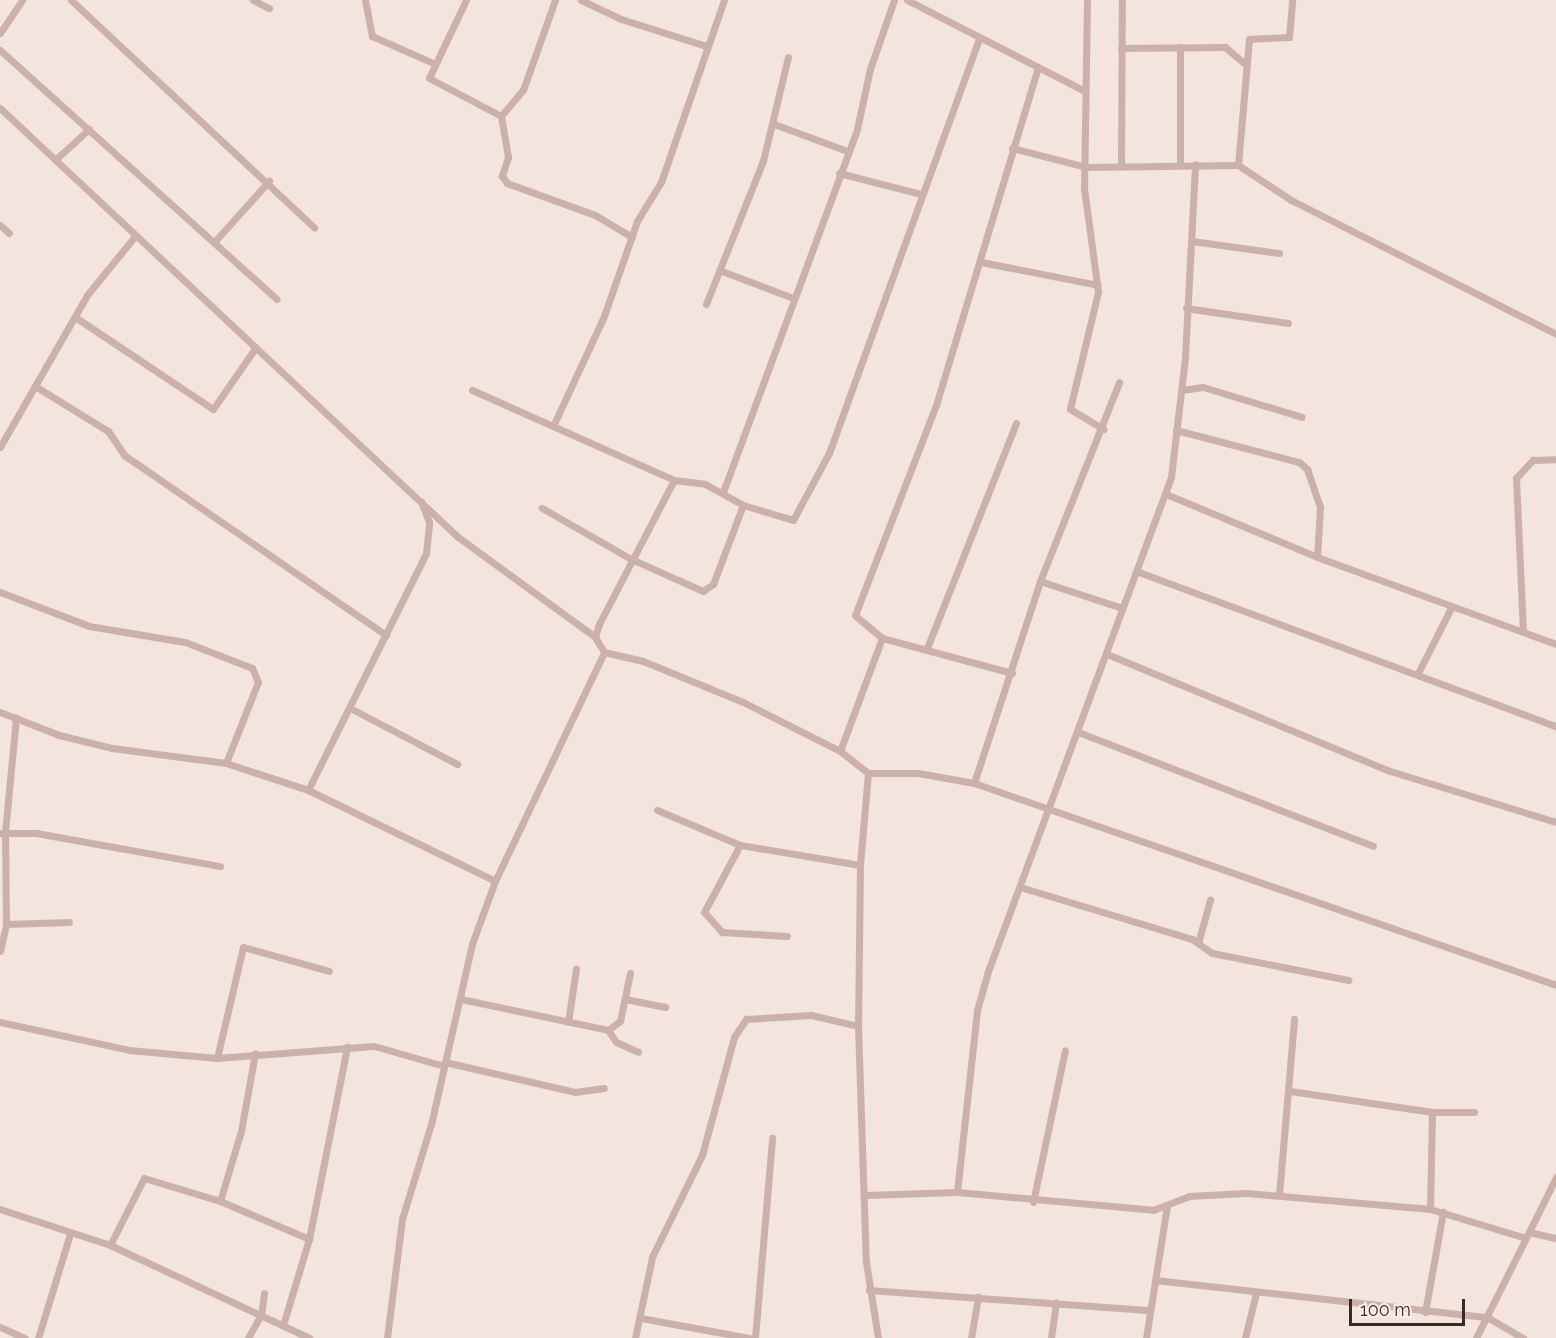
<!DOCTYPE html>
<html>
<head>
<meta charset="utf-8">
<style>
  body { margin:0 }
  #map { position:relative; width:1556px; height:1338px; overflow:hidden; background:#f3e4de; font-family:Raleway,sans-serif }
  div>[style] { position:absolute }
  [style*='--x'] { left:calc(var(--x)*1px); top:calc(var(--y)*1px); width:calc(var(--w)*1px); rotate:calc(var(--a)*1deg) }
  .street>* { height:7px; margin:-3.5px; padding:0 3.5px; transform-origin:3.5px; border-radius:3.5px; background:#cbb1a9 }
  span { translate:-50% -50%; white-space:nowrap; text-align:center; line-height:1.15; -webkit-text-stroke:6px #faefeb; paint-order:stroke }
  .scale { position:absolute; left:1349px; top:1299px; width:116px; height:27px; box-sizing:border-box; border:3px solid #392a29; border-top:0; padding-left:8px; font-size:18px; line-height:21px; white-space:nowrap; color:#392a29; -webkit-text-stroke:4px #faefeb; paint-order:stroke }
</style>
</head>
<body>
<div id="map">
  <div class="street">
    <i style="--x:71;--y:0;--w:333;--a:43.1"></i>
    <i style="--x:253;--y:0;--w:18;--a:27"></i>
    <i style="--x:365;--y:0;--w:37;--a:79"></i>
    <i style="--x:372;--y:36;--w:67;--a:23.9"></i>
    <i style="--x:466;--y:0;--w:86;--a:115.4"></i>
    <i style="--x:429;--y:78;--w:81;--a:27.8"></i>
    <i style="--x:501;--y:116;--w:42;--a:80.3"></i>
    <i style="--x:508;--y:157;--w:20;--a:108"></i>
    <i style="--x:502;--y:176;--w:9;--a:54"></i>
    <i style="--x:507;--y:183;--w:94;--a:20"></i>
    <i style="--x:595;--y:215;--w:43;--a:30.7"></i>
    <i style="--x:581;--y:0;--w:44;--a:25.4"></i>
    <i style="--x:621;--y:19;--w:89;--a:17.6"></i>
    <i style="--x:907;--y:0;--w:200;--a:27.1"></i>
    <i style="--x:1087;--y:0;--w:188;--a:90.9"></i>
    <i style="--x:1084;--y:188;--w:105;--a:82.3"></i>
    <i style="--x:1098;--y:292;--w:120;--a:103.5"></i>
    <i style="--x:1070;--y:409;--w:39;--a:31"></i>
    <i style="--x:0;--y:33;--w:40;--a:-56"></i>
    <i style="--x:1180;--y:47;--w:116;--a:90"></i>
    <i style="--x:1121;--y:48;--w:104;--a:-0.6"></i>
    <i style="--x:1225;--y:47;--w:25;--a:40"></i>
    <i style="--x:0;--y:50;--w:372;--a:42"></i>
    <i style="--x:0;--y:108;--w:628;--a:43.13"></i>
    <i style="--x:458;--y:537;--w:170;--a:36.1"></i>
    <i style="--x:501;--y:116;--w:34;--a:-50"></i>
    <i style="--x:523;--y:90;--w:96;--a:-70.4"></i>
    <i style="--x:774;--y:124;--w:78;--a:20.3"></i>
    <i style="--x:1012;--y:148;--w:76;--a:14.4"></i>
    <i style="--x:1086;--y:167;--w:152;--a:-0.8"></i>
    <i style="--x:1238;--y:165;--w:64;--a:33.4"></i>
    <i style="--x:1291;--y:200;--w:297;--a:26.8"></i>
    <i style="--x:55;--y:160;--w:46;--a:-42.4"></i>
    <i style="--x:1121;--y:164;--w:164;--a:-89.7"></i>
    <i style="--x:1238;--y:165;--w:126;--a:-85"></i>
    <i style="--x:1249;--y:39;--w:40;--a:-2.9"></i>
    <i style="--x:1289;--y:37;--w:37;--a:-85"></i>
    <i style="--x:839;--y:173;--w:85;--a:14.4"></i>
    <i style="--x:0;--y:225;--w:12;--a:42"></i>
    <i style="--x:215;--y:241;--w:81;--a:-48"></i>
    <i style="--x:1192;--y:241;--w:88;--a:7.9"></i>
    <i style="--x:981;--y:262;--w:119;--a:11.1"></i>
    <i style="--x:719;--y:270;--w:79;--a:20.7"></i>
    <i style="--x:706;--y:304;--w:154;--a:-68.3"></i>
    <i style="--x:763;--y:161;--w:107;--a:-76.5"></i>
    <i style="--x:1186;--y:308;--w:103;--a:8.4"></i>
    <i style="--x:75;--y:317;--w:166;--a:33.7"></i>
    <i style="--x:213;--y:409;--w:75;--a:-55.3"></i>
    <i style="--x:35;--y:386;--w:86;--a:31.7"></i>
    <i style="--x:108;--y:431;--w:29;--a:56"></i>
    <i style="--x:124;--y:455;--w:318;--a:34.5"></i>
    <i style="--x:472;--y:390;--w:221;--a:24"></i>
    <i style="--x:674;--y:480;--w:31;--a:7"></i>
    <i style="--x:705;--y:484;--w:43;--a:28.9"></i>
    <i style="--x:743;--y:505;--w:85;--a:110.8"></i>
    <i style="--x:713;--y:584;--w:12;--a:145"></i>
    <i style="--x:703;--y:591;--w:79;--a:-156"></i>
    <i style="--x:631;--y:559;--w:103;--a:-150.2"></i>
    <i style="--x:1182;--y:390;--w:21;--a:-8"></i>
    <i style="--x:1203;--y:387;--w:103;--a:16.9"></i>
    <i style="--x:553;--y:426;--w:121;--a:-65.1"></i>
    <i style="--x:604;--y:316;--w:101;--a:-70.8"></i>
    <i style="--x:637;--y:221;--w:46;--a:-58.4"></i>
    <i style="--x:661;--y:182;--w:193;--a:-70.9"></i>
    <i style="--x:1176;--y:430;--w:127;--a:14.6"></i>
    <i style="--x:1299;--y:462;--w:11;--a:41"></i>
    <i style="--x:1307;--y:469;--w:40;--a:71.1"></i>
    <i style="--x:1320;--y:507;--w:50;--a:93.4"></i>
    <i style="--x:0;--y:447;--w:175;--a:-60.2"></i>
    <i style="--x:87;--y:295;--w:77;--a:-50.8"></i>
    <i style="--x:723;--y:492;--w:387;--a:-69.7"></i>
    <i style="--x:857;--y:129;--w:61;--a:-77.8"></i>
    <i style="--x:870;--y:69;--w:73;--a:-70.8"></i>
    <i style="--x:1166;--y:494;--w:164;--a:22.6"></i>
    <i style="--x:1317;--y:557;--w:254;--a:20"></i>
    <i style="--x:743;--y:505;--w:52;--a:16.7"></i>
    <i style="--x:793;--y:520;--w:76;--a:-61.8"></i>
    <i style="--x:829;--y:453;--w:441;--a:-70.1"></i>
    <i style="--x:1136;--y:571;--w:448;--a:20.3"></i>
    <i style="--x:1040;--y:581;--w:86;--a:18.2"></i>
    <i style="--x:0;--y:592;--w:95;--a:20.9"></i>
    <i style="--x:89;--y:626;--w:97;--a:9.5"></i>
    <i style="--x:185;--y:642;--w:72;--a:21.2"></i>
    <i style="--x:252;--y:668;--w:15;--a:67"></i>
    <i style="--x:258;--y:682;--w:87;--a:111.6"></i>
    <i style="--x:1523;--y:632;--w:154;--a:-92.6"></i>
    <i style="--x:1516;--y:478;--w:25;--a:-47"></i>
    <i style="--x:1533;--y:460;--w:23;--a:-2"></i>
    <i style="--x:927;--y:648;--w:242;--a:-68.4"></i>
    <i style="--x:604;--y:652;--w:40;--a:13"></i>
    <i style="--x:643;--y:661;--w:108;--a:22.3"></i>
    <i style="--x:743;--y:702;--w:109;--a:26.8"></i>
    <i style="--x:840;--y:751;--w:36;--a:38"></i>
    <i style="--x:868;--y:773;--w:92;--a:95"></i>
    <i style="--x:860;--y:865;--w:122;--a:-170.5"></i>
    <i style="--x:740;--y:845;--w:90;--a:-157.1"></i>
    <i style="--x:1107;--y:654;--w:306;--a:22.5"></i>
    <i style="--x:1390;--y:771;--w:174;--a:17.1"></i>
    <i style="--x:1012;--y:673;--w:135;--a:-164.9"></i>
    <i style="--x:882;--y:638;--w:35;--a:-140"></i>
    <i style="--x:855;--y:615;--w:225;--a:-68.9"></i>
    <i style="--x:936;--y:405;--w:352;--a:-73.2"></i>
    <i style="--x:1418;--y:673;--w:73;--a:-63.1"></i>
    <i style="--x:350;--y:708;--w:121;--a:27.6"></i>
    <i style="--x:0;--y:712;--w:63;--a:21.3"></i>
    <i style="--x:59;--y:735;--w:55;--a:13.8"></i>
    <i style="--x:112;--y:748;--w:115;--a:7.5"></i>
    <i style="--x:226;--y:763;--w:86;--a:18.2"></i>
    <i style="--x:308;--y:790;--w:208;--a:25.9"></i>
    <i style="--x:495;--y:881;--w:67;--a:110.1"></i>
    <i style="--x:472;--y:944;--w:185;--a:102.8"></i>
    <i style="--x:431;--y:1124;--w:99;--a:107"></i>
    <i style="--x:402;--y:1219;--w:120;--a:97.2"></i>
    <i style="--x:1078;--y:732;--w:316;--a:21.1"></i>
    <i style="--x:840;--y:751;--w:121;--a:-69.6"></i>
    <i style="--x:868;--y:773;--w:50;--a:0"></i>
    <i style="--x:918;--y:773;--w:57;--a:10.1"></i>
    <i style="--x:974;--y:783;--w:616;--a:19.14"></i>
    <i style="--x:974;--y:783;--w:213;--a:-71.9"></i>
    <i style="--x:1040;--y:581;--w:214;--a:-68.3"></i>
    <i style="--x:308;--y:790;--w:265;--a:-63.5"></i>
    <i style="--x:426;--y:553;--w:31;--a:-84"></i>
    <i style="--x:429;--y:522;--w:22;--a:-111"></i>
    <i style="--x:0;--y:833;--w:36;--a:0"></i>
    <i style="--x:36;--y:833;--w:187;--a:10.2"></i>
    <i style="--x:740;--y:845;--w:76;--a:118.2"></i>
    <i style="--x:704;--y:912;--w:27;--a:48"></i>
    <i style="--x:722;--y:932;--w:65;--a:3.5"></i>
    <i style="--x:860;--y:865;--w:161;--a:90.7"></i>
    <i style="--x:858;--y:1026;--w:236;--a:88.1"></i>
    <i style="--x:866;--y:1262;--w:77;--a:81"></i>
    <i style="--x:495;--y:881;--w:254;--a:-64.5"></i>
    <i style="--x:604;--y:652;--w:17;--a:-121"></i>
    <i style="--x:595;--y:637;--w:14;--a:-73"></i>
    <i style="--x:599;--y:624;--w:162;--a:-62.5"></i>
    <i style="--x:1020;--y:887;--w:180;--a:16.8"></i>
    <i style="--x:1192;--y:939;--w:24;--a:35"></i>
    <i style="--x:1212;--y:953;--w:139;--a:11.2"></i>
    <i style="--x:6;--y:924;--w:92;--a:-90.6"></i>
    <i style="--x:5;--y:832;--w:115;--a:-84.5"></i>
    <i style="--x:1198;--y:943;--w:45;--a:-74.4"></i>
    <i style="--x:0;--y:951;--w:28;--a:-77"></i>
    <i style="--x:6;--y:924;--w:63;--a:-1.8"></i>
    <i style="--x:461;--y:999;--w:150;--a:11.9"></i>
    <i style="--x:608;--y:1030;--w:15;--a:-37"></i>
    <i style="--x:620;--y:1021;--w:49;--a:-78.2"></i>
    <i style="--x:625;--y:999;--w:41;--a:11.3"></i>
    <i style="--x:0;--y:1022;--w:132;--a:12.2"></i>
    <i style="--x:129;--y:1050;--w:88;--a:5.2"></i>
    <i style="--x:217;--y:1058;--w:157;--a:-4.4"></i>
    <i style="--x:374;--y:1046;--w:73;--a:15.9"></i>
    <i style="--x:568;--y:1022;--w:54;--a:-81.4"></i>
    <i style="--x:608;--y:1030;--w:14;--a:56"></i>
    <i style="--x:616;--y:1042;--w:24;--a:24"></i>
    <i style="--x:217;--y:1058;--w:114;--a:-76.8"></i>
    <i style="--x:243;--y:947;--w:89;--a:15.6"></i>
    <i style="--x:445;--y:1062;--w:133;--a:13"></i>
    <i style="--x:575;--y:1092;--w:29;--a:-8"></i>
    <i style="--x:1290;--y:1091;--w:144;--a:8.4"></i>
    <i style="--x:1432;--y:1112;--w:42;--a:0"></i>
    <i style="--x:957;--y:1192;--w:183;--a:-83.7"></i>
    <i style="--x:977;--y:1010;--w:37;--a:-74"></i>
    <i style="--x:987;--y:974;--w:530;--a:-69.68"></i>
    <i style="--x:1171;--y:477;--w:121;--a:-83.3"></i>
    <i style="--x:1185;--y:357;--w:193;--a:-87"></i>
    <i style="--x:865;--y:1195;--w:92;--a:-1.9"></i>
    <i style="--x:957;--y:1192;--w:197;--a:5.2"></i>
    <i style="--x:1153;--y:1210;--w:39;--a:-21"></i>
    <i style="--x:1189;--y:1196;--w:58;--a:-3"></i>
    <i style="--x:1247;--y:1193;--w:184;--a:5"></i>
    <i style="--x:1430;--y:1209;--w:100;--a:16.8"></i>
    <i style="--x:1526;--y:1238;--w:112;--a:116.6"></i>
    <i style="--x:1279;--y:1195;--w:177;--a:-85.1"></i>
    <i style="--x:220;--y:1201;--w:97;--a:23.1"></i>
    <i style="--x:1033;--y:1202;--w:155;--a:-78.1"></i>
    <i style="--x:0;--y:1209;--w:116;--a:18.1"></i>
    <i style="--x:110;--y:1245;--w:220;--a:25"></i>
    <i style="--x:1430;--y:1209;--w:97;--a:-88.8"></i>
    <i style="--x:1529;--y:1232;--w:28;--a:13"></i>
    <i style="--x:1526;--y:1238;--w:68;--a:-63.8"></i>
    <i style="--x:110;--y:1245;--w:75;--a:-63.1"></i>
    <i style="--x:144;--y:1178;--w:79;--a:16.8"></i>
    <i style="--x:220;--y:1201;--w:73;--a:-73.3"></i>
    <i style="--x:241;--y:1131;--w:79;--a:-79.8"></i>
    <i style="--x:1155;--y:1280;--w:334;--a:6.4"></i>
    <i style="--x:1487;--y:1317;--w:42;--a:30.3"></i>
    <i style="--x:869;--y:1290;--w:282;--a:4.1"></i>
    <i style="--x:1425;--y:1312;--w:102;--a:-79.8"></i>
    <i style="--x:641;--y:1318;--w:110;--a:10.5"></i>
    <i style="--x:283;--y:1325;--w:90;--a:-73.2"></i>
    <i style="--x:309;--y:1239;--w:196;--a:-78.8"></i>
    <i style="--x:0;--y:1327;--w:27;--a:24"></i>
    <i style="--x:38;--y:1338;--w:109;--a:-72.9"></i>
    <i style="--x:248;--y:1338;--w:26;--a:-61"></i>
    <i style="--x:261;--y:1315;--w:22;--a:-82"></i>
    <i style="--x:635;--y:1338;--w:83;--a:-78.1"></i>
    <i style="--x:652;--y:1257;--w:114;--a:-63.9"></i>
    <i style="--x:702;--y:1155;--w:122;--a:-74.8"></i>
    <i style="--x:734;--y:1037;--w:22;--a:-56"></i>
    <i style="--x:746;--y:1019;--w:65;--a:-3.5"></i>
    <i style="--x:811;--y:1015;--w:48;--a:13.2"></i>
    <i style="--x:755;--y:1338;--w:201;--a:-85.1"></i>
    <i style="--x:971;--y:1338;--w:42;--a:-80.3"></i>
    <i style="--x:1051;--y:1338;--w:36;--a:-82"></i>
    <i style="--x:1146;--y:1338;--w:134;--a:-81"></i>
    <i style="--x:1245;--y:1338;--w:46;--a:-76.3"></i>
  </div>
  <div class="scale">100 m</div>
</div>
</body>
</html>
